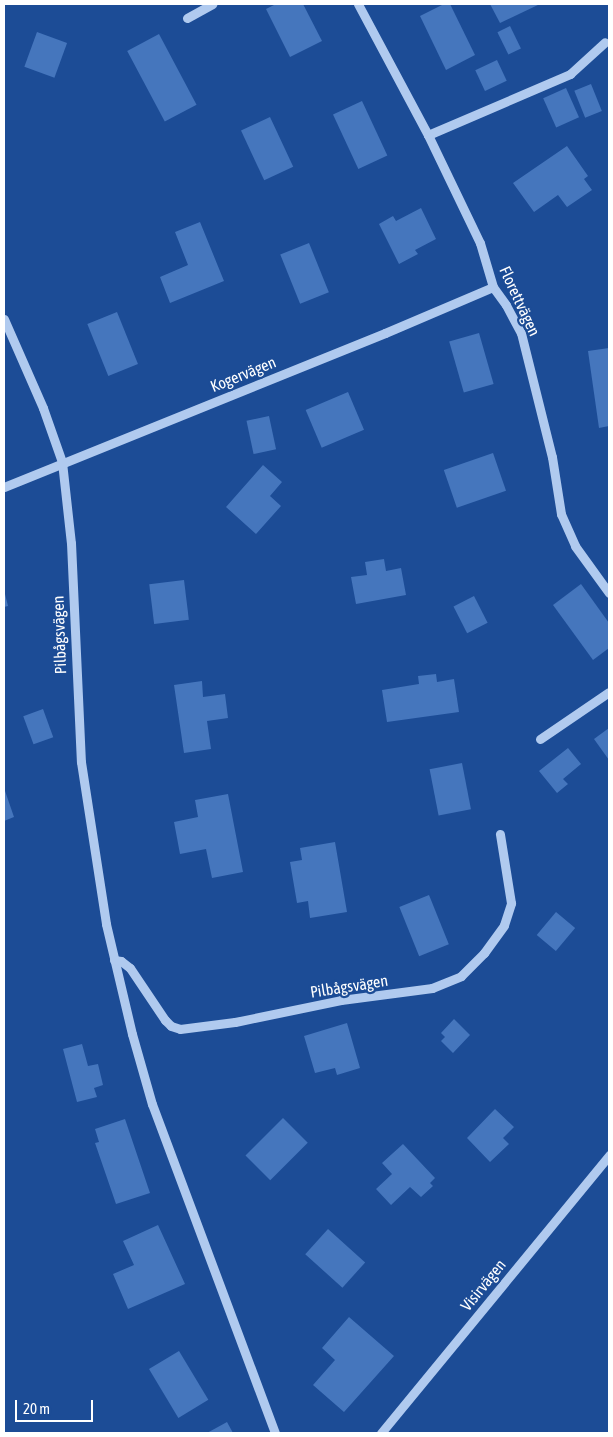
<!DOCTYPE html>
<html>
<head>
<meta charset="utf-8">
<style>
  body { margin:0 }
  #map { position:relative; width:613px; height:1437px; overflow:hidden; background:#1c4c96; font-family:"Asap Condensed",sans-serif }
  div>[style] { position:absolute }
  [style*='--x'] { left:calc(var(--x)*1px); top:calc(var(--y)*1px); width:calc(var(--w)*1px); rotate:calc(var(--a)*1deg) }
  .building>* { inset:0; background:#4576bd; transform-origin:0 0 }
  .minor>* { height:9px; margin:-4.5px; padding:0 4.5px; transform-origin:4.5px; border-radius:4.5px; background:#b0caef }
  span { translate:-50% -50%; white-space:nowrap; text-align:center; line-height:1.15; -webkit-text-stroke:4.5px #1c4c96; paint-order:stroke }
  .street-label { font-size:16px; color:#fff }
  .frame { position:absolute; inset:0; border:5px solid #fff; pointer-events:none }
  .scale { position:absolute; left:15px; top:1400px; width:78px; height:22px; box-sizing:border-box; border:2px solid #fff; border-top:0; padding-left:6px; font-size:15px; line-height:18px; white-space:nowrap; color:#fff; -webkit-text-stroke:4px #1c4c96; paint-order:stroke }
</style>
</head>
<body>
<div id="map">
  <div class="building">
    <i style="clip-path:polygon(276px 4px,303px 4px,322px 41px,290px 57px,266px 9px)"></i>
    <i style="clip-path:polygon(444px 4px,450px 4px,475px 55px,446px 70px,420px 16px)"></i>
    <i style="clip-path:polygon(490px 4px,540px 4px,500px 23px)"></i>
    <i style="left:510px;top:26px;width:25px;height:14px;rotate:64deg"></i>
    <i style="left:37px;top:32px;width:32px;height:37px;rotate:20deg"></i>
    <i style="left:159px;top:34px;width:80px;height:36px;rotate:62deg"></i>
    <i style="left:497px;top:60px;width:23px;height:24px;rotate:65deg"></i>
    <i style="left:591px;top:84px;width:29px;height:18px;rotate:68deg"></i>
    <i style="left:566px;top:88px;width:32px;height:25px;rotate:66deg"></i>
    <i style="left:362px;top:101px;width:60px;height:32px;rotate:65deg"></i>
    <i style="left:270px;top:117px;width:55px;height:32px;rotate:65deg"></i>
    <i style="clip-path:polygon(567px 146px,588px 176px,584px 179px,592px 190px,567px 207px,558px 195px,534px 212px,513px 183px)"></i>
    <i style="clip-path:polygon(421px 208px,436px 239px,415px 250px,418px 254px,399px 264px,379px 224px,393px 216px,396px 221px)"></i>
    <i style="clip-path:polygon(200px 222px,224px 281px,170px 303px,160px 277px,188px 265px,175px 232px)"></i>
    <i style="left:309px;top:243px;width:53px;height:31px;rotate:68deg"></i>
    <i style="left:117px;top:312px;width:56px;height:32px;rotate:68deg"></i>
    <i style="left:479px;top:333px;width:53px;height:31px;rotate:74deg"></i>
    <i style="clip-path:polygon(609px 348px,609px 426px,599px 428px,588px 351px)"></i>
    <i style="left:348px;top:392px;width:41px;height:46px;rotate:67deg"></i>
    <i style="left:269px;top:416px;width:34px;height:23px;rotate:78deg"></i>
    <i style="left:493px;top:453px;width:40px;height:52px;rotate:71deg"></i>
    <i style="clip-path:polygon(263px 465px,282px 482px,270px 496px,281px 506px,256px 534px,226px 507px)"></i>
    <i style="clip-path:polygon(384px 559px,386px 571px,401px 568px,406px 595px,356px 604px,351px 577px,367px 575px,365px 562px)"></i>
    <i style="left:184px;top:580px;width:40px;height:35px;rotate:83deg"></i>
    <i style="clip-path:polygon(581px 584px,609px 623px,609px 648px,593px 660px,553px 605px)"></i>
    <i style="clip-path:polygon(4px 590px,8px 606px,4px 607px)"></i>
    <i style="left:474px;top:596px;width:30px;height:23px;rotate:63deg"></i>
    <i style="clip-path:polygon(436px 674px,437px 682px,454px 679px,459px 712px,387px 722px,382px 690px,419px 684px,418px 676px)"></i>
    <i style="clip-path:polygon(202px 681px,203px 697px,225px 694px,228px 718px,207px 721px,211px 749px,184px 753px,174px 685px)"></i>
    <i style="left:43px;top:709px;width:30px;height:21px;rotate:70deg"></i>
    <i style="clip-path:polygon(609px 728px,609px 760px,594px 739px)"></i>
    <i style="clip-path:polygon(568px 748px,581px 764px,563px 779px,568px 784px,557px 793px,539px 771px)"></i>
    <i style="left:462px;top:763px;width:47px;height:33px;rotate:79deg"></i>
    <i style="clip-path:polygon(4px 788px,14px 817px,4px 821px)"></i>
    <i style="clip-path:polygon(228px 794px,243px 872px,212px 878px,206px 849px,180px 854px,174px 822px,198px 817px,195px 800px)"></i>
    <i style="clip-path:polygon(335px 842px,347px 912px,310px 918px,308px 901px,297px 903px,290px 862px,302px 860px,300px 848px)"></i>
    <i style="left:429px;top:895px;width:53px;height:32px;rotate:68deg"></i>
    <i style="left:556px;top:912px;width:25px;height:30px;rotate:40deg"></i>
    <i style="clip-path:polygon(454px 1019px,470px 1035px,453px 1053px,441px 1041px,445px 1037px,441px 1033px)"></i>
    <i style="clip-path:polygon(347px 1023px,360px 1068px,337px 1075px,335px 1068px,315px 1073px,304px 1036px)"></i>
    <i style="clip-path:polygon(82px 1044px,88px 1066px,98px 1064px,103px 1085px,94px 1088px,97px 1097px,77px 1102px,63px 1049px)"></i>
    <i style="clip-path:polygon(495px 1109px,514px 1127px,503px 1138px,509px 1144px,490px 1162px,467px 1138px)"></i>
    <i style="left:283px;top:1118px;width:35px;height:53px;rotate:45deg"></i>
    <i style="clip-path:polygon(125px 1119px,150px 1193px,116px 1204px,95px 1143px,99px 1142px,95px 1129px)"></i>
    <i style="clip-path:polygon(403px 1144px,435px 1178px,430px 1183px,433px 1186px,421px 1197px,410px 1187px,391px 1205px,376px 1189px,392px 1174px,382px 1163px)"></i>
    <i style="clip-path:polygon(158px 1225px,185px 1284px,128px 1309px,113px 1274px,134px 1265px,123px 1241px)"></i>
    <i style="left:328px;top:1229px;width:50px;height:34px;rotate:42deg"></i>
    <i style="clip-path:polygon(349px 1317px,394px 1356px,344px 1412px,313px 1385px,335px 1360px,322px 1348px)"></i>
    <i style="left:179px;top:1351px;width:57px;height:35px;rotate:59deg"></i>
    <i style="clip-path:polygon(227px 1422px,233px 1433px,207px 1433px)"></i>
  </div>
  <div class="minor">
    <i style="--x:358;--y:4;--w:149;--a:61.9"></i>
    <i style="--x:428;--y:135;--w:120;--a:64.3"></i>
    <i style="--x:480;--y:243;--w:46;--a:73.5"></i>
    <i style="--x:493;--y:287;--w:22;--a:54"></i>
    <i style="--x:506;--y:305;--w:32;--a:62"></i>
    <i style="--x:521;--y:333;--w:128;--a:76"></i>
    <i style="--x:552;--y:457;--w:58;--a:81"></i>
    <i style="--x:561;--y:514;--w:35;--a:66"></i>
    <i style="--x:575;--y:546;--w:58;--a:54.1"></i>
    <i style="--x:187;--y:18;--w:29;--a:-29"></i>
    <i style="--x:428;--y:135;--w:155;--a:-23.2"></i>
    <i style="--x:570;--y:74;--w:47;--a:-42.4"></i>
    <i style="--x:4;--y:319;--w:97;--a:66.3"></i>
    <i style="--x:43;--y:408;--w:57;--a:70.6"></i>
    <i style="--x:62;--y:462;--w:81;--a:83.7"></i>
    <i style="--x:71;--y:543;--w:219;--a:87.4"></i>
    <i style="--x:81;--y:762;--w:164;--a:81.2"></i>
    <i style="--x:106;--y:924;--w:113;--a:76.7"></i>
    <i style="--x:132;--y:1034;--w:73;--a:74.1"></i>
    <i style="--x:152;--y:1104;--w:351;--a:69.5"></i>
    <i style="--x:4;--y:487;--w:411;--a:-22"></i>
    <i style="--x:385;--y:333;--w:117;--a:-23.1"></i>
    <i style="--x:540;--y:739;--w:83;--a:-34.3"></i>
    <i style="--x:114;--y:960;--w:7;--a:8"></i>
    <i style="--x:121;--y:961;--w:11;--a:38"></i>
    <i style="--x:130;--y:968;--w:63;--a:56.1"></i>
    <i style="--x:165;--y:1020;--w:8;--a:45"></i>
    <i style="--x:171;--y:1026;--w:9;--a:18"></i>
    <i style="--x:180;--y:1029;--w:55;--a:-7.3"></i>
    <i style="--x:235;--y:1022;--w:108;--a:-11.7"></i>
    <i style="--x:341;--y:1000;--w:92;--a:-7.5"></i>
    <i style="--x:432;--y:988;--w:31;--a:-22"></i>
    <i style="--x:461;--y:976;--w:33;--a:-45"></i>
    <i style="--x:484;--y:953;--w:34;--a:-54"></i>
    <i style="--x:504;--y:925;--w:23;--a:-72"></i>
    <i style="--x:511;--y:903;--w:70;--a:-99.1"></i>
    <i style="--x:381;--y:1433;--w:360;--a:-50.6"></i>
  </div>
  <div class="street-label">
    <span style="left:520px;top:301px;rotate:65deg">Florettvägen</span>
    <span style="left:243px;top:374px;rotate:-22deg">Kogervägen</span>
    <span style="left:59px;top:635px;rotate:-92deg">Pilbågsvägen</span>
    <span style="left:349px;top:986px;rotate:-9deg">Pilbågsvägen</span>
    <span style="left:483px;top:1285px;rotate:-51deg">Visirvägen</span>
  </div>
  <div class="frame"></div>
  <div class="scale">20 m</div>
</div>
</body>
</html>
